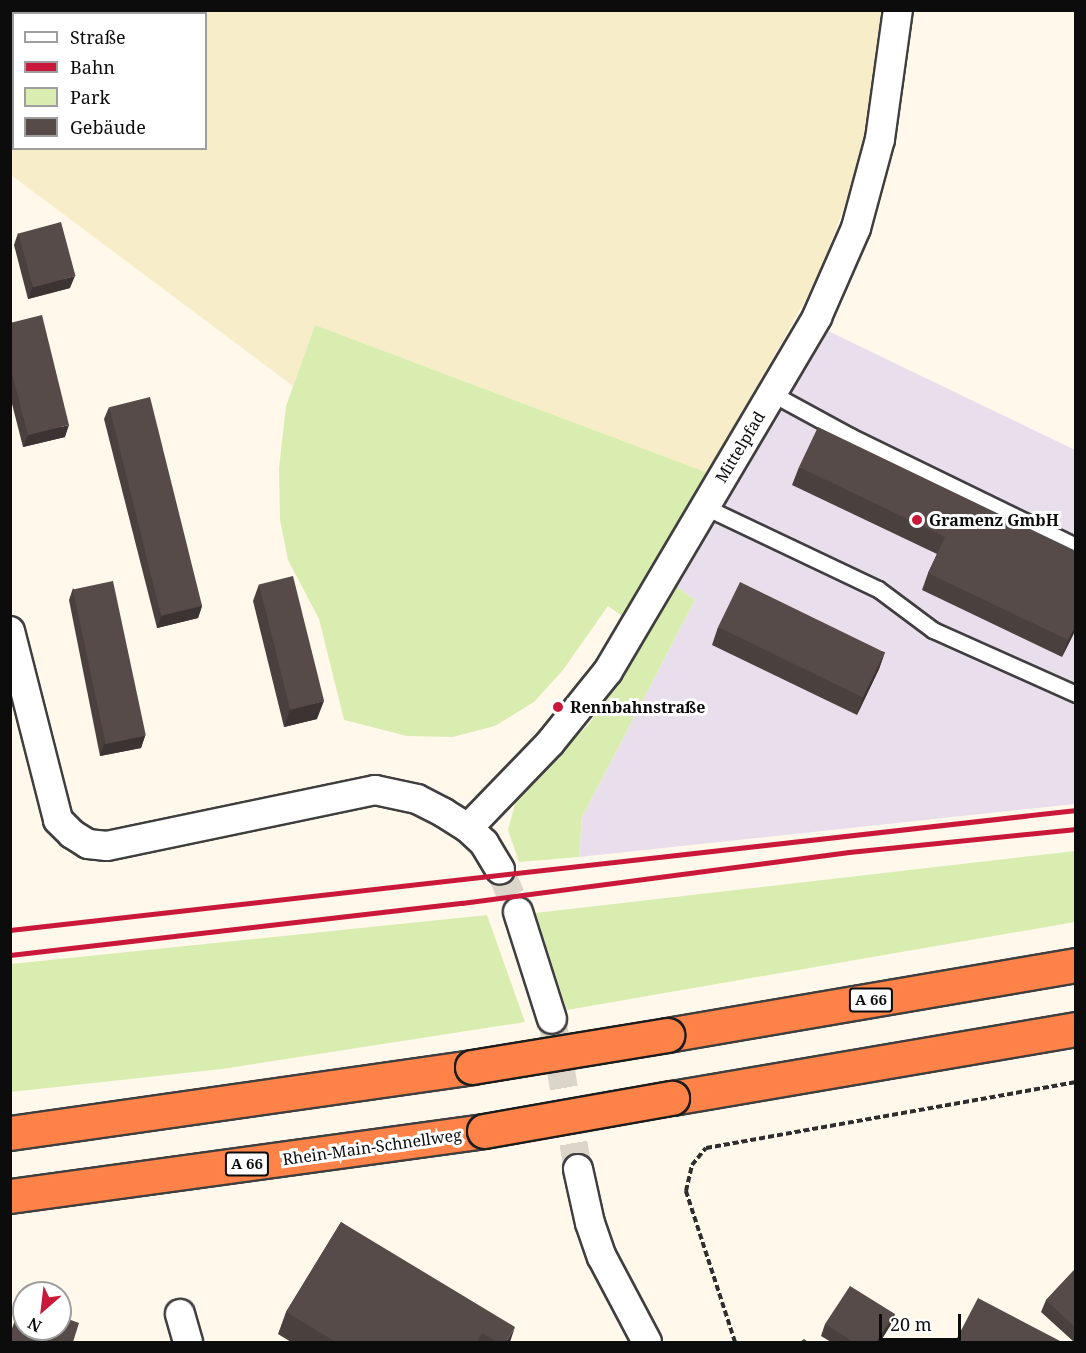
<!DOCTYPE html>
<html>
<head>
<meta charset="utf-8">
<style>
  body { margin:0 }
  #map { position:relative; width:1086px; height:1353px; overflow:hidden; background:#fff8eb; font-family:"Noto Serif",serif }
  div>[style] { position:absolute }
  [style*='--x'] { left:calc(var(--x)*1px); top:calc(var(--y)*1px); width:calc(var(--w)*1px); rotate:calc(var(--a)*1deg) }
  .industrial>* { inset:0; background:#e9dfec }
  .farmland>* { inset:0; background:#f8edc9 }
  .green>* { inset:0; background:#d9edb1 }
  .minor-tunnel>* { height:28px; margin-top:-14px; transform-origin:0; background:repeating-linear-gradient(90deg,#dbd5ca 0 28px,transparent 0 42px) }
  .path>* { height:4px; margin-top:-2px; transform-origin:0; background:repeating-linear-gradient(90deg,#2e2e2e 0 6px,transparent 0 9px) }
  .roads { filter:drop-shadow(2px 0 #3f3f3f) drop-shadow(-2px 0 #3f3f3f) drop-shadow(0 2px #3f3f3f) drop-shadow(0 -2px #3f3f3f) }
  .service>* { height:15px; margin:-7.5px; padding:0 7.5px; transform-origin:7.5px; border-radius:7.5px; background:#fff }
  .minor>* { height:28px; margin:-14px; padding:0 14px; transform-origin:14px; border-radius:14px; background:#fff }
  .motorway>* { height:33px; margin:-16.5px; padding:0 16.5px; transform-origin:16.5px; border-radius:16.5px; background:#ff8349 }
  .rail>* { height:4.5px; margin:-2.25px; padding:0 2.25px; transform-origin:2.25px; border-radius:2.25px; background:#c91839 }
  .bridges { filter:drop-shadow(2px 0 #1d1d1d) drop-shadow(-2px 0 #1d1d1d) drop-shadow(0 2px #1d1d1d) drop-shadow(0 -2px #1d1d1d) }
  .motorway-bridge>* { height:33px; margin:-16.5px; padding:0 16.5px; transform-origin:16.5px; border-radius:16.5px; background:#ff8349 }
  .wall>* { inset:0; background:#4a403e }
  .shaded-wall>* { inset:0; background:#3c3432 }
  .building>* { inset:0; background:#564b48; transform-origin:0 0 }
  .dots>* { width:16px; height:16px; translate:-50% -50%; box-sizing:border-box; border:3px solid #fff; border-radius:50% }
  span { translate:-50% -50%; white-space:nowrap; text-align:center; line-height:1.15; -webkit-text-stroke:6px #fff; paint-order:stroke }
  .shield-label span { padding:2px 4px; background:#fff; border:2px solid; border-radius:4px; -webkit-text-stroke-width:0 }
  .shield-label { font-size:15px; color:#0c0c0c; font-weight:700 }
  .street-label { font-size:16px; color:#0c0c0c }
  .poi-label { font-size:16px; color:#0c0c0c; font-weight:700 }
  .left { translate:0 -50%; text-align:left }
  .frame { position:absolute; inset:0; border:12px solid #0c0c0c; pointer-events:none }
  .legend { position:absolute; left:12px; top:12px; width:195px; height:138px; box-sizing:border-box; background:#fff; border:2px solid #9e9e9e; margin:0; padding:8px 10px; list-style:none; font-size:18px; color:#0c0c0c }
  .legend li { display:flex; align-items:center; gap:12px; height:30px }
  .legend b { width:30px; border:2px solid #9e9e9e }
  .north { position:absolute; left:12px; top:1281px; width:60px; height:60px; box-sizing:border-box; background:#fff; border:2px solid #9e9e9e; border-radius:50%; rotate:208deg; font-size:16px; font-weight:700; line-height:24px; text-align:center; color:#0c0c0c }
  .north::after { content:''; display:block; margin:auto; width:21px; height:27px; background:#c91839; clip-path:polygon(50% 0,100% 100%,50% 72%,0 100%) }
  .scale { position:absolute; left:879px; top:1314px; width:82px; height:27px; box-sizing:border-box; border:3px solid #0c0c0c; border-top:0; padding-left:8px; font-size:18px; line-height:21px; white-space:nowrap; color:#0c0c0c; -webkit-text-stroke:4px #fff; paint-order:stroke }
</style>
</head>
<body>
<div id="map">
  <div class="industrial">
    <i style="clip-path:polygon(826px 330px,1075px 450px,1075px 804px,579px 857px,582px 817px,695px 600px,673px 584px)"></i>
  </div>
  <div class="farmland">
    <i style="clip-path:polygon(evenodd,881px 10px,879px 51px,868px 122px,850px 190px,829px 248px,807px 297px,708px 473px,315px 325px,293px 386px,11px 175px,10px 11px,881px 10px,14px 14px,206px 14px,206px 148px,14px 148px,14px 14px)"></i>
  </div>
  <div class="green">
    <i style="clip-path:polygon(315px 325px,708px 473px,622px 616px,608px 606px,563px 670px,534px 702px,495px 726px,453px 737px,407px 736px,344px 720px,319px 619px,288px 560px,280px 520px,279px 468px,286px 406px)"></i>
    <i style="clip-path:polygon(673px 584px,695px 600px,582px 817px,579px 857px,519px 862px,508px 830px,516px 800px,540px 772px,588px 725px,617px 684px)"></i>
    <i style="clip-path:polygon(1075px 851px,1075px 922px,567px 1010px,535px 913px)"></i>
    <i style="clip-path:polygon(487px 915px,525px 1022px,222px 1069px,11px 1092px,11px 964px)"></i>
  </div>
  <div class="minor-tunnel">
    <i style="--x:500;--y:870;--w:46;--a:66.8"></i>
    <i style="--x:552;--y:1019;--w:152;--a:80.2"></i>
  </div>
  <div class="path">
    <i style="--x:735;--y:1342;--w:159;--a:-108"></i>
    <i style="--x:686;--y:1191;--w:27;--a:-77"></i>
    <i style="--x:692;--y:1165;--w:22;--a:-51"></i>
    <i style="--x:706;--y:1148;--w:376;--a:-10.1"></i>
  </div>
  <div class="roads">
    <div class="service">
      <i style="--x:771;--y:393;--w:90;--a:28.6"></i>
      <i style="--x:850;--y:436;--w:251;--a:26"></i>
      <i style="--x:705;--y:507;--w:191;--a:25.4"></i>
      <i style="--x:878;--y:589;--w:69;--a:36.7"></i>
      <i style="--x:933;--y:630;--w:157;--a:24.1"></i>
    </div>
    <div class="minor">
      <i style="--x:10;--y:631;--w:195;--a:75.7"></i>
      <i style="--x:58;--y:820;--w:20;--a:45"></i>
      <i style="--x:72;--y:834;--w:19;--a:32"></i>
      <i style="--x:88;--y:844;--w:19;--a:6"></i>
      <i style="--x:107;--y:846;--w:274;--a:-11.8"></i>
      <i style="--x:375;--y:790;--w:43;--a:12.1"></i>
      <i style="--x:417;--y:799;--w:30;--a:27"></i>
      <i style="--x:444;--y:813;--w:28;--a:32"></i>
      <i style="--x:468;--y:828;--w:22;--a:43"></i>
      <i style="--x:484;--y:843;--w:31;--a:59"></i>
      <i style="--x:468;--y:828;--w:118;--a:-46"></i>
      <i style="--x:550;--y:743;--w:92;--a:-51.1"></i>
      <i style="--x:608;--y:671;--w:411;--a:-59.4"></i>
      <i style="--x:817;--y:317;--w:97;--a:-66.3"></i>
      <i style="--x:856;--y:228;--w:92;--a:-74.9"></i>
      <i style="--x:880;--y:139;--w:130;--a:-82.1"></i>
      <i style="--x:518;--y:912;--w:112;--a:72.4"></i>
      <i style="--x:578;--y:1169;--w:55;--a:77.5"></i>
      <i style="--x:590;--y:1223;--w:36;--a:71"></i>
      <i style="--x:602;--y:1257;--w:96;--a:62.1"></i>
      <i style="--x:180;--y:1314;--w:29;--a:74"></i>
    </div>
    <div class="motorway">
      <i style="--x:667;--y:1035;--w:415;--a:-9.7"></i>
      <i style="--x:672;--y:1098;--w:410;--a:-9.7"></i>
      <i style="--x:10;--y:1133;--w:467;--a:-8.1"></i>
      <i style="--x:10;--y:1196;--w:478;--a:-7.8"></i>
    </div>
  </div>
  <div class="rail">
    <i style="--x:10;--y:930;--w:1073;--a:-6.42"></i>
    <i style="--x:10;--y:955;--w:455;--a:-6.6"></i>
    <i style="--x:462;--y:903;--w:390;--a:-7.5"></i>
    <i style="--x:849;--y:852;--w:228;--a:-5.8"></i>
  </div>
  <div class="bridges">
    <div class="motorway-bridge">
      <i style="--x:472;--y:1067;--w:198;--a:-9.3"></i>
      <i style="--x:484;--y:1131;--w:191;--a:-10"></i>
    </div>
  </div>
  <div class="wall">
    <i style="clip-path:polygon(18px 233px,70px 288px,28px 299px,14px 245px)"></i>
    <i style="clip-path:polygon(10px 323px,65px 437px,23px 447px,10px 396px)"></i>
    <i style="clip-path:polygon(109px 407px,202px 606px,198px 618px,157px 628px,104px 419px)"></i>
    <i style="clip-path:polygon(799px 467px,1076px 551px,1076px 629px,1062px 657px,922px 590px,928px 573px,937px 554px,792px 485px)"></i>
    <i style="clip-path:polygon(259px 584px,317px 719px,284px 727px,253px 601px)"></i>
    <i style="clip-path:polygon(73px 588px,145px 736px,141px 748px,100px 756px,69px 600px)"></i>
    <i style="clip-path:polygon(718px 627px,885px 652px,879px 669px,857px 715px,712px 645px)"></i>
    <i style="clip-path:polygon(341px 1222px,510px 1342px,291px 1342px,278px 1334px,286px 1312px)"></i>
    <i style="clip-path:polygon(1076px 1268px,1076px 1342px,1074px 1342px,1041px 1312px,1046px 1300px)"></i>
    <i style="clip-path:polygon(895px 1314px,890px 1326px,880px 1342px,831px 1342px,821px 1336px,825px 1324px)"></i>
  </div>
  <div class="shaded-wall">
    <i style="clip-path:polygon(75px 276px,70px 288px,28px 299px,32px 287px)"></i>
    <i style="clip-path:polygon(69px 425px,65px 437px,23px 447px,28px 435px)"></i>
    <i style="clip-path:polygon(202px 606px,198px 618px,157px 628px,161px 616px)"></i>
    <i style="clip-path:polygon(1076px 625px,1076px 629px,1062px 657px,1068px 640px)"></i>
    <i style="clip-path:polygon(885px 652px,879px 669px,857px 715px,863px 697px)"></i>
    <i style="clip-path:polygon(324px 701px,317px 719px,284px 727px,290px 709px)"></i>
    <i style="clip-path:polygon(145px 736px,141px 748px,100px 756px,104px 744px)"></i>
    <i style="clip-path:polygon(895px 1314px,890px 1326px,880px 1342px,876px 1342px)"></i>
    <i style="clip-path:polygon(515px 1327px,510px 1342px,506px 1342px)"></i>
  </div>
  <div class="building">
    <i style="left:61px;top:222px;width:56px;height:44px;rotate:75deg"></i>
    <i style="clip-path:polygon(42px 315px,69px 425px,28px 435px,10px 366px,10px 323px)"></i>
    <i style="left:150px;top:397px;width:215px;height:42px;rotate:76deg"></i>
    <i style="clip-path:polygon(818px 427px,1076px 551px,1076px 625px,1068px 640px,928px 573px,945px 537px,799px 467px)"></i>
    <i style="left:293px;top:576px;width:129px;height:35px;rotate:76deg"></i>
    <i style="left:113px;top:581px;width:158px;height:41px;rotate:78deg"></i>
    <i style="left:740px;top:582px;width:161px;height:50px;rotate:26deg"></i>
    <i style="clip-path:polygon(341px 1222px,515px 1327px,506px 1342px,498px 1342px,482px 1333px,477px 1342px,336px 1342px,286px 1312px)"></i>
    <i style="clip-path:polygon(1076px 1268px,1076px 1328px,1046px 1300px)"></i>
    <i style="clip-path:polygon(850px 1286px,895px 1314px,876px 1342px,854px 1342px,825px 1324px)"></i>
    <i style="clip-path:polygon(978px 1298px,1062px 1342px,961px 1342px,956px 1340px)"></i>
    <i style="clip-path:polygon(21px 1303px,24px 1304px,24px 1329px,60px 1329px,60px 1316px,79px 1323px,73px 1342px,10px 1342px,10px 1334px)"></i>
    <i style="clip-path:polygon(804px 1339px,808px 1342px,800px 1342px)"></i>
  </div>
  <div class="dots">
    <i style="left:917px;top:520px;background:#c91839"></i>
    <i style="left:558px;top:707px;background:#c91839"></i>
  </div>
  <div class="shield-label">
    <span style="left:871px;top:1000px">A 66</span>
    <span style="left:247px;top:1164px">A 66</span>
  </div>
  <div class="street-label">
    <span style="left:740px;top:447px;rotate:-59deg">Mittelpfad</span>
    <span style="left:372px;top:1147px;rotate:-8deg">Rhein-Main-Schnellweg</span>
  </div>
  <div class="poi-label">
    <span class="left" style="left:929px;top:520px">Gramenz GmbH</span>
    <span class="left" style="left:570px;top:707px">Rennbahnstraße</span>
  </div>
  <div class="frame"></div>
  <ul class="legend">
  <li><b style="height:8px;background:#fff"></b>Straße</li>
  <li><b style="height:8px;background:#c91839"></b>Bahn</li>
  <li><b style="height:16px;background:#d9edb1"></b>Park</li>
  <li><b style="height:16px;background:#564b48"></b>Gebäude</li>
  </ul>
  <div class="north">N</div>
  <div class="scale">20 m</div>
</div>
</body>
</html>
